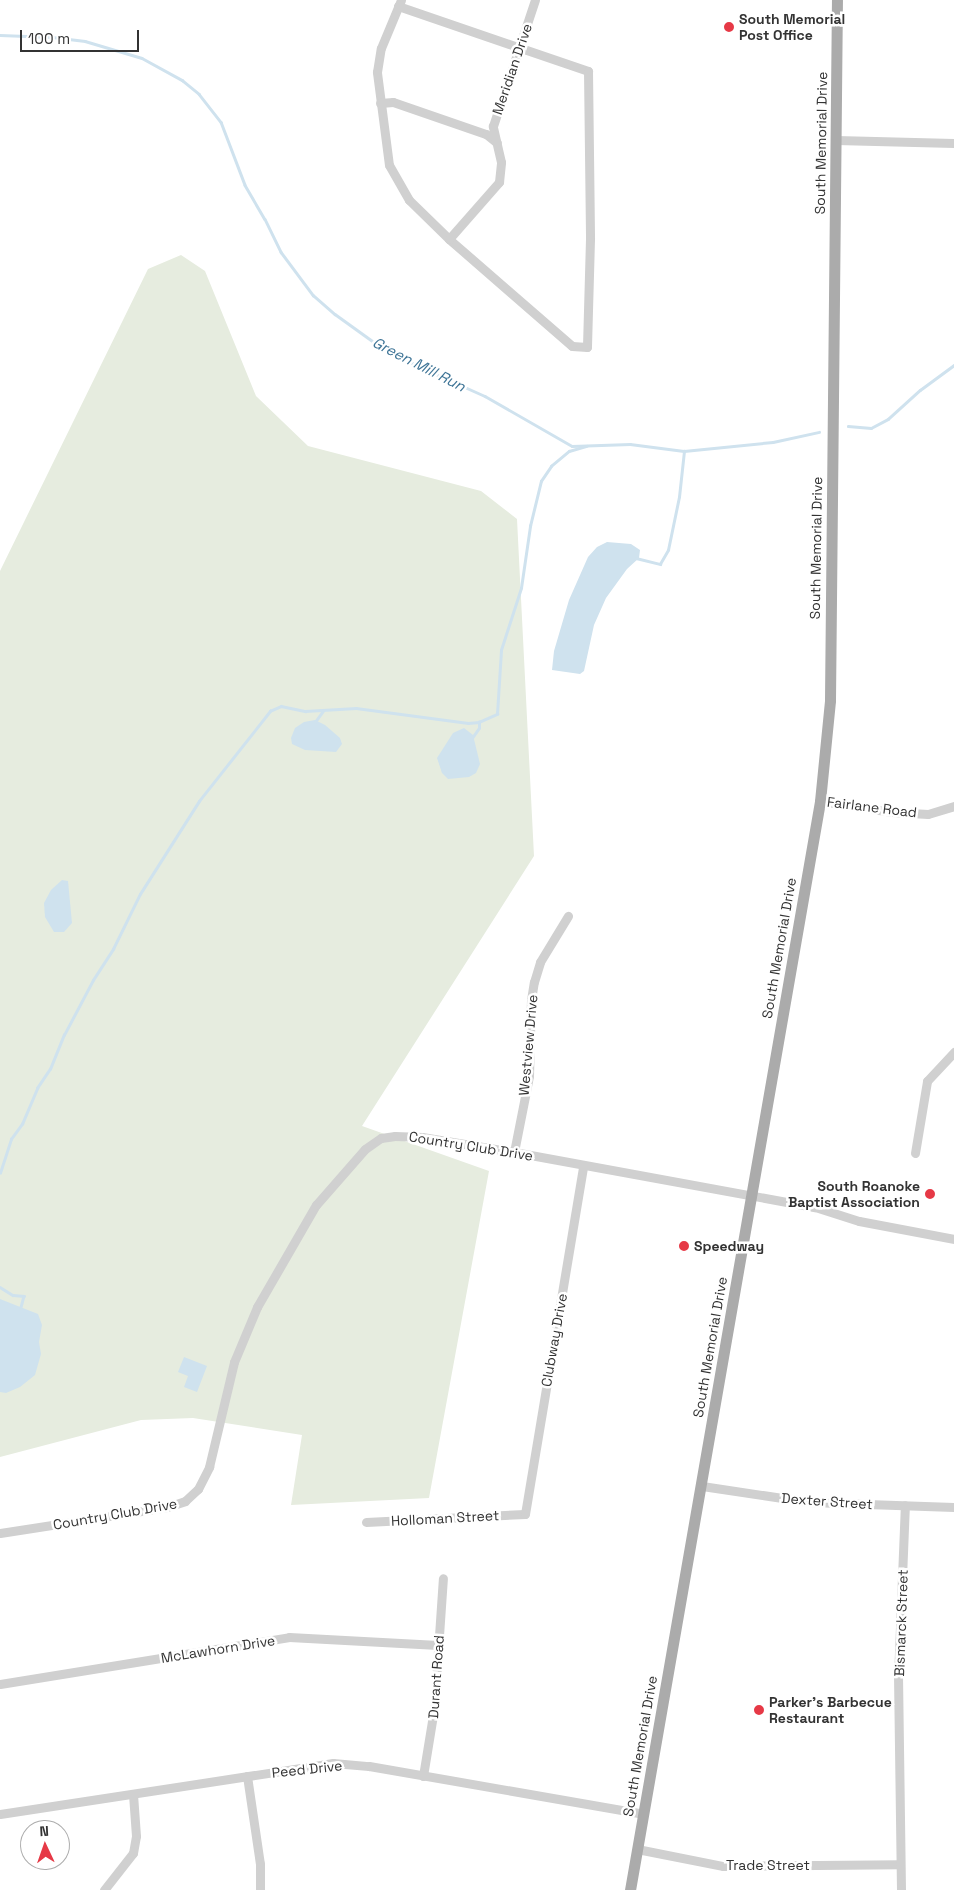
<!DOCTYPE html>
<html>
<head>
<meta charset="utf-8">
<style>
  body { margin:0 }
  #map { position:relative; width:954px; height:1890px; overflow:hidden; background:#fff; font-family:"Space Grotesk",sans-serif }
  div>[style] { position:absolute }
  [style*='--x'] { left:calc(var(--x)*1px); top:calc(var(--y)*1px); width:calc(var(--w)*1px); rotate:calc(var(--a)*1deg) }
  .green>* { inset:0; background:#e6ecdf }
  .water>* { inset:0; background:#cfe2ee }
  .stream>* { height:2.5px; margin:-1.25px; padding:0 1.25px; transform-origin:1.25px; border-radius:1.25px; background:#cfe2ee }
  .minor>* { height:9px; margin:-4.5px; padding:0 4.5px; transform-origin:4.5px; border-radius:4.5px; background:#d0d0d0 }
  .major>* { height:11px; margin:-5.5px; padding:0 5.5px; transform-origin:5.5px; border-radius:5.5px; background:#ababab }
  .dots>* { width:14px; height:14px; translate:-50% -50%; box-sizing:border-box; border:2px solid #fff; border-radius:50% }
  span { translate:-50% -50%; white-space:nowrap; text-align:center; line-height:1.15; -webkit-text-stroke:5px #fff; paint-order:stroke }
  .poi-label { font-size:14px; color:#333; font-weight:700 }
  .left { translate:0 -50%; text-align:left }
  .right { translate:-100% -50%; text-align:right }
  .street-label { font-size:14px; color:#333 }
  .water-label { font-size:15px; color:#3f7597; font-style:italic }
  .north { position:absolute; left:20px; top:1820px; width:50px; height:50px; box-sizing:border-box; background:#fff; border:1px solid #adadad; border-radius:50%; rotate:357deg; font-size:14px; font-weight:700; line-height:20px; text-align:center; color:#333 }
  .north::after { content:''; display:block; margin:auto; width:18px; height:22px; background:#e63946; clip-path:polygon(50% 0,100% 100%,50% 72%,0 100%) }
  .scale { position:absolute; left:20px; top:30px; width:119px; height:22px; box-sizing:border-box; border:2px solid #333; border-top:0; padding-left:6px; font-size:15px; line-height:18px; white-space:nowrap; color:#333; -webkit-text-stroke:4px #fff; paint-order:stroke }
</style>
</head>
<body>
<div id="map">
  <div class="green">
    <i style="clip-path:polygon(181px 255px,205px 271px,256px 396px,308px 446px,481px 491px,517px 519px,534px 856px,362px 1126px,489px 1171px,429px 1498px,291px 1505px,302px 1435px,193px 1418px,141px 1420px,0 1457px,0 571px,148px 269px)"></i>
  </div>
  <div class="water">
    <i style="clip-path:polygon(607px 542px,631px 544px,640px 550px,639px 558px,627px 569px,606px 598px,594px 625px,584px 671px,580px 674px,552px 670px,554px 651px,569px 600px,588px 557px,597px 547px)"></i>
    <i style="clip-path:polygon(315px 720px,325px 725px,340px 738px,342px 744px,336px 752px,305px 750px,292px 744px,291px 738px,295px 728px,304px 722px)"></i>
    <i style="clip-path:polygon(464px 728px,473px 735px,480px 764px,476px 773px,469px 777px,448px 779px,442px 773px,437px 758px,453px 733px)"></i>
    <i style="clip-path:polygon(62px 880px,68px 881px,72px 923px,64px 932px,54px 932px,45px 917px,44px 903px,51px 890px)"></i>
    <i style="clip-path:polygon(0 1299px,38px 1314px,42px 1325px,39px 1342px,41px 1354px,35px 1375px,20px 1387px,6px 1393px,0 1392px)"></i>
    <i style="clip-path:polygon(184px 1357px,207px 1366px,197px 1392px,184px 1387px,188px 1376px,178px 1372px)"></i>
  </div>
  <div class="stream">
    <i style="--x:0;--y:35;--w:52;--a:2.2"></i>
    <i style="--x:52;--y:37;--w:33;--a:7"></i>
    <i style="--x:85;--y:41;--w:59;--a:16.6"></i>
    <i style="--x:142;--y:58;--w:46;--a:28.8"></i>
    <i style="--x:182;--y:80;--w:22;--a:39"></i>
    <i style="--x:199;--y:94;--w:36;--a:52"></i>
    <i style="--x:221;--y:122;--w:67;--a:69.1"></i>
    <i style="--x:245;--y:185;--w:39;--a:60"></i>
    <i style="--x:265;--y:219;--w:37;--a:64"></i>
    <i style="--x:281;--y:252;--w:54;--a:53.3"></i>
    <i style="--x:313;--y:295;--w:29;--a:41"></i>
    <i style="--x:335;--y:314;--w:53;--a:35.8"></i>
    <i style="--x:378;--y:345;--w:50;--a:27.6"></i>
    <i style="--x:422;--y:368;--w:69;--a:24"></i>
    <i style="--x:485;--y:396;--w:100;--a:29.9"></i>
    <i style="--x:572;--y:446;--w:58;--a:-2"></i>
    <i style="--x:630;--y:444;--w:54;--a:7.4"></i>
    <i style="--x:684;--y:451;--w:89;--a:-5.8"></i>
    <i style="--x:773;--y:442;--w:47;--a:-12.3"></i>
    <i style="--x:848;--y:426;--w:23;--a:5"></i>
    <i style="--x:871;--y:428;--w:19;--a:-28"></i>
    <i style="--x:888;--y:419;--w:43;--a:-42.2"></i>
    <i style="--x:920;--y:390;--w:42;--a:-36.3"></i>
    <i style="--x:636;--y:558;--w:25;--a:14"></i>
    <i style="--x:660;--y:564;--w:16;--a:-60"></i>
    <i style="--x:668;--y:550;--w:54;--a:-78.3"></i>
    <i style="--x:679;--y:497;--w:46;--a:-83.8"></i>
    <i style="--x:315;--y:722;--w:14;--a:-54"></i>
    <i style="--x:472;--y:738;--w:12;--a:-55"></i>
    <i style="--x:479;--y:728;--w:6;--a:-90"></i>
    <i style="--x:0;--y:1173;--w:36;--a:-72"></i>
    <i style="--x:11;--y:1139;--w:19;--a:-54"></i>
    <i style="--x:22;--y:1124;--w:39;--a:-67"></i>
    <i style="--x:37;--y:1088;--w:23;--a:-56"></i>
    <i style="--x:50;--y:1069;--w:37;--a:-68"></i>
    <i style="--x:64;--y:1035;--w:62;--a:-62.2"></i>
    <i style="--x:93;--y:980;--w:37;--a:-57"></i>
    <i style="--x:113;--y:949;--w:61;--a:-63.9"></i>
    <i style="--x:140;--y:894;--w:110;--a:-57.6"></i>
    <i style="--x:199;--y:801;--w:115;--a:-51.7"></i>
    <i style="--x:270;--y:711;--w:12;--a:-24"></i>
    <i style="--x:281;--y:706;--w:25;--a:12"></i>
    <i style="--x:305;--y:711;--w:51;--a:-3.4"></i>
    <i style="--x:356;--y:708;--w:113;--a:7.6"></i>
    <i style="--x:468;--y:723;--w:11;--a:-5"></i>
    <i style="--x:479;--y:722;--w:20;--a:-24"></i>
    <i style="--x:497;--y:714;--w:64;--a:-86.4"></i>
    <i style="--x:501;--y:650;--w:65;--a:-72.1"></i>
    <i style="--x:521;--y:588;--w:63;--a:-81.7"></i>
    <i style="--x:530;--y:526;--w:46;--a:-76.3"></i>
    <i style="--x:541;--y:481;--w:18;--a:-56"></i>
    <i style="--x:551;--y:466;--w:23;--a:-40"></i>
    <i style="--x:569;--y:451;--w:18;--a:-16"></i>
    <i style="--x:0;--y:1287;--w:15;--a:32"></i>
    <i style="--x:13;--y:1295;--w:11;--a:5"></i>
    <i style="--x:24;--y:1296;--w:11;--a:105"></i>
  </div>
  <div class="minor">
    <i style="--x:398;--y:6;--w:201;--a:18.9"></i>
    <i style="--x:588;--y:71;--w:168;--a:89.3"></i>
    <i style="--x:590;--y:239;--w:108;--a:91.6"></i>
    <i style="--x:587;--y:347;--w:15;--a:-176"></i>
    <i style="--x:572;--y:346;--w:163;--a:-139"></i>
    <i style="--x:449;--y:239;--w:56;--a:-135.7"></i>
    <i style="--x:409;--y:200;--w:40;--a:-119.7"></i>
    <i style="--x:389;--y:165;--w:94;--a:-97.4"></i>
    <i style="--x:377;--y:72;--w:24;--a:-81"></i>
    <i style="--x:381;--y:48;--w:52;--a:-67.4"></i>
    <i style="--x:380;--y:103;--w:13;--a:-4"></i>
    <i style="--x:393;--y:102;--w:98;--a:19"></i>
    <i style="--x:486;--y:134;--w:14;--a:39"></i>
    <i style="--x:836;--y:140;--w:118;--a:1.5"></i>
    <i style="--x:449;--y:239;--w:76;--a:-48.7"></i>
    <i style="--x:499;--y:182;--w:20;--a:-84"></i>
    <i style="--x:501;--y:162;--w:37;--a:-103"></i>
    <i style="--x:493;--y:126;--w:133;--a:-71.6"></i>
    <i style="--x:820;--y:801;--w:73;--a:8.7"></i>
    <i style="--x:892;--y:812;--w:36;--a:3"></i>
    <i style="--x:928;--y:814;--w:27;--a:-17"></i>
    <i style="--x:514;--y:1152;--w:77;--a:-78.8"></i>
    <i style="--x:529;--y:1076;--w:76;--a:-88.5"></i>
    <i style="--x:531;--y:1000;--w:18;--a:-81"></i>
    <i style="--x:534;--y:982;--w:21;--a:-73"></i>
    <i style="--x:540;--y:962;--w:54;--a:-58.7"></i>
    <i style="--x:915;--y:1153;--w:73;--a:-80.5"></i>
    <i style="--x:927;--y:1081;--w:40;--a:-47"></i>
    <i style="--x:702;--y:1486;--w:108;--a:8.5"></i>
    <i style="--x:809;--y:1502;--w:145;--a:2"></i>
    <i style="--x:366;--y:1522;--w:159;--a:-2.9"></i>
    <i style="--x:525;--y:1514;--w:353;--a:-80.5"></i>
    <i style="--x:0;--y:1533;--w:169;--a:-8.8"></i>
    <i style="--x:167;--y:1507;--w:19;--a:-18"></i>
    <i style="--x:185;--y:1501;--w:18;--a:-43"></i>
    <i style="--x:198;--y:1489;--w:25;--a:-63"></i>
    <i style="--x:209;--y:1467;--w:108;--a:-76.6"></i>
    <i style="--x:234;--y:1362;--w:60;--a:-67.3"></i>
    <i style="--x:257;--y:1307;--w:118;--a:-60"></i>
    <i style="--x:316;--y:1205;--w:74;--a:-48.8"></i>
    <i style="--x:365;--y:1149;--w:19;--a:-35"></i>
    <i style="--x:381;--y:1138;--w:14;--a:-8"></i>
    <i style="--x:395;--y:1136;--w:27;--a:2"></i>
    <i style="--x:422;--y:1137;--w:93;--a:9.3"></i>
    <i style="--x:514;--y:1152;--w:306;--a:10.4"></i>
    <i style="--x:815;--y:1207;--w:46;--a:17.7"></i>
    <i style="--x:859;--y:1221;--w:97;--a:10.7"></i>
    <i style="--x:0;--y:1684;--w:293;--a:-9.2"></i>
    <i style="--x:289;--y:1637;--w:149;--a:3.1"></i>
    <i style="--x:247;--y:1776;--w:89;--a:81.6"></i>
    <i style="--x:260;--y:1864;--w:26;--a:90"></i>
    <i style="--x:423;--y:1776;--w:68;--a:-80.7"></i>
    <i style="--x:434;--y:1709;--w:131;--a:-86.1"></i>
    <i style="--x:0;--y:1814;--w:337;--a:-8.7"></i>
    <i style="--x:333;--y:1763;--w:36;--a:5"></i>
    <i style="--x:369;--y:1766;--w:278;--a:9.9"></i>
    <i style="--x:637;--y:1849;--w:88;--a:11.2"></i>
    <i style="--x:723;--y:1866;--w:177;--a:-0.6"></i>
    <i style="--x:104;--y:1890;--w:47;--a:-51.9"></i>
    <i style="--x:133;--y:1853;--w:17;--a:-80"></i>
    <i style="--x:136;--y:1836;--w:42;--a:-94.1"></i>
    <i style="--x:901;--y:1890;--w:213;--a:-90.8"></i>
    <i style="--x:898;--y:1677;--w:172;--a:-87.7"></i>
  </div>
  <div class="major">
    <i style="--x:630;--y:1890;--w:1105;--a:-80.1"></i>
    <i style="--x:820;--y:801;--w:101;--a:-84.3"></i>
    <i style="--x:830;--y:700;--w:700;--a:-89.43"></i>
  </div>
  <div class="dots">
    <i style="left:729px;top:27px;background:#e63946"></i>
    <i style="left:930px;top:1194px;background:#e63946"></i>
    <i style="left:684px;top:1246px;background:#e63946"></i>
    <i style="left:759px;top:1710px;background:#e63946"></i>
  </div>
  <div class="poi-label">
    <span class="left" style="left:739px;top:27px">South Memorial<br>Post Office</span>
    <span class="right" style="left:920px;top:1194px">South Roanoke<br>Baptist Association</span>
    <span class="left" style="left:694px;top:1246px">Speedway</span>
    <span class="left" style="left:769px;top:1710px">Parker's Barbecue<br>Restaurant</span>
  </div>
  <div class="street-label">
    <span style="left:512px;top:69px;rotate:-71deg">Meridian Drive</span>
    <span style="left:821px;top:143px;rotate:-89deg">South Memorial Drive</span>
    <span style="left:816px;top:548px;rotate:-89deg">South Memorial Drive</span>
    <span style="left:872px;top:807px;rotate:7deg">Fairlane Road</span>
    <span style="left:779px;top:948px;rotate:-80deg">South Memorial Drive</span>
    <span style="left:528px;top:1045px;rotate:-85deg">Westview Drive</span>
    <span style="left:471px;top:1146px;rotate:9deg">Country Club Drive</span>
    <span style="left:554px;top:1340px;rotate:-80deg">Clubway Drive</span>
    <span style="left:710px;top:1347px;rotate:-80deg">South Memorial Drive</span>
    <span style="left:827px;top:1501px;rotate:4deg">Dexter Street</span>
    <span style="left:115px;top:1514px;rotate:-10deg">Country Club Drive</span>
    <span style="left:445px;top:1518px;rotate:-3deg">Holloman Street</span>
    <span style="left:901px;top:1623px;rotate:-88deg">Bismarck Street</span>
    <span style="left:218px;top:1649px;rotate:-9deg">McLawhorn Drive</span>
    <span style="left:436px;top:1677px;rotate:-86deg">Durant Road</span>
    <span style="left:640px;top:1746px;rotate:-80deg">South Memorial Drive</span>
    <span style="left:307px;top:1769px;rotate:-6deg">Peed Drive</span>
    <span style="left:768px;top:1865px">Trade Street</span>
  </div>
  <div class="water-label">
    <span style="left:419px;top:364px;rotate:27deg">Green Mill Run</span>
  </div>
  <div class="north">N</div>
  <div class="scale">100 m</div>
</div>
</body>
</html>
